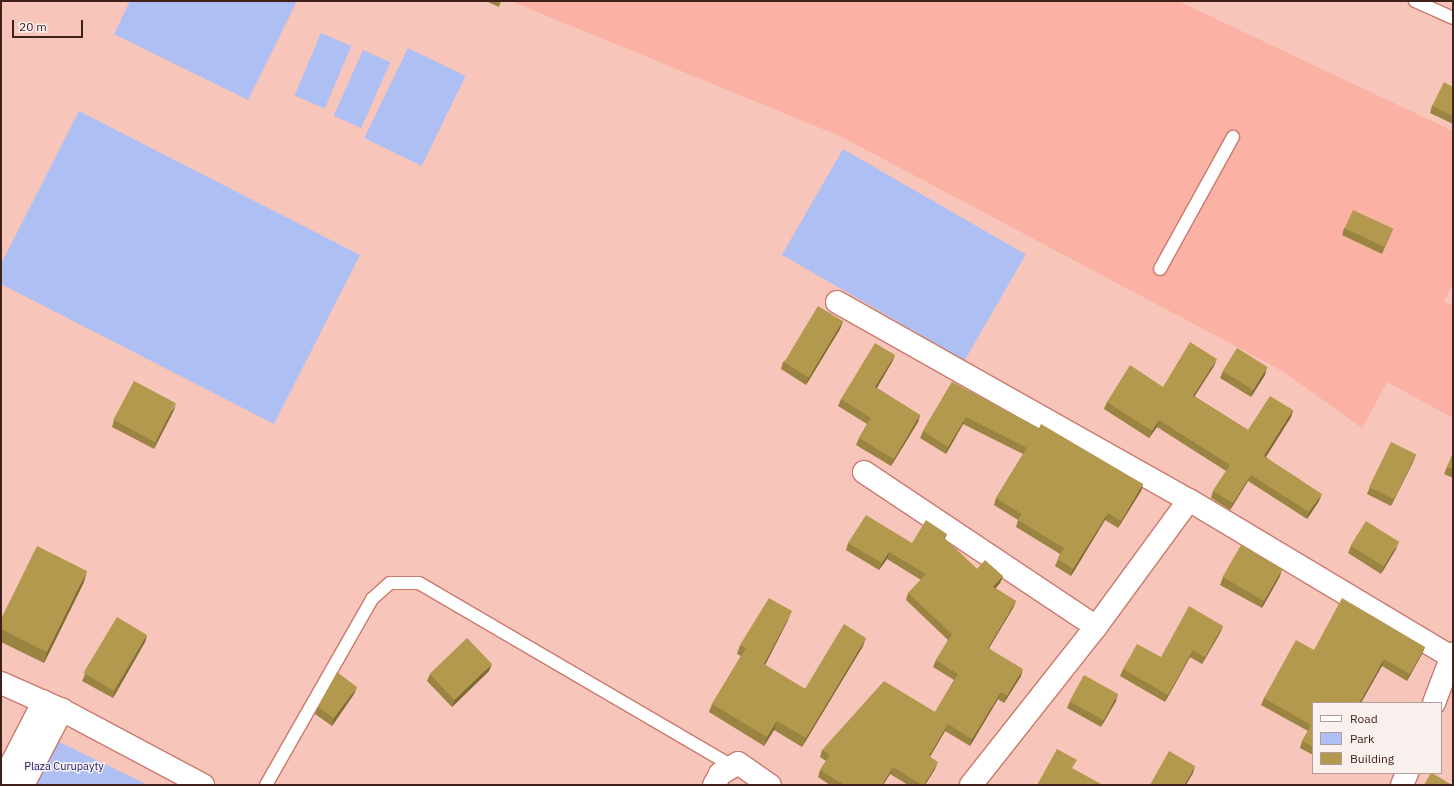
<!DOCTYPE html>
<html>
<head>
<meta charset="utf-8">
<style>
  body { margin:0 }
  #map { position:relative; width:1454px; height:786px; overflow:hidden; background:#f8c5bb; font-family:"IBM Plex Sans",sans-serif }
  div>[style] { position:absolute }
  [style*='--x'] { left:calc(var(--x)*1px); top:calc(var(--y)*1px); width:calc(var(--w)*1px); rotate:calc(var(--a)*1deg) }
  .built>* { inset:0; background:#fbb1a4 }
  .green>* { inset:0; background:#aebff3; transform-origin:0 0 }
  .roads { filter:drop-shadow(1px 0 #c87a6c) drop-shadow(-1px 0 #c87a6c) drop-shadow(0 1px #c87a6c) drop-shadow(0 -1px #c87a6c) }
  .lane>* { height:12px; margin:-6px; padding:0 6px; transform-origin:6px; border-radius:6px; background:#fff }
  .street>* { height:22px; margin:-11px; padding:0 11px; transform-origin:11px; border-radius:11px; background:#fff }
  .wall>* { inset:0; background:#9a8442 }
  .shaded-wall>* { inset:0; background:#7d6b36 }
  .building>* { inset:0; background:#b3994d; transform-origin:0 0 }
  span { translate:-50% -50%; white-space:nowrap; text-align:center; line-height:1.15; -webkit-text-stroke:3px #faf1ef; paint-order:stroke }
  .park-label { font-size:11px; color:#161b77 }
  .frame { position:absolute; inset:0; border:2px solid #40201b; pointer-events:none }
  .legend { position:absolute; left:1312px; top:702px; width:130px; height:72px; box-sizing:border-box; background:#faf1ef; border:1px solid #b09d9a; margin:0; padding:5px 7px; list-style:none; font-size:12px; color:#40201b }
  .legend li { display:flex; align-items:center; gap:8px; height:20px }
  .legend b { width:20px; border:1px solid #b09d9a }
  .scale { position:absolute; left:12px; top:20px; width:71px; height:18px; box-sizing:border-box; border:2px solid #40201b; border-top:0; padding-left:5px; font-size:12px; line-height:14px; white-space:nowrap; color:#40201b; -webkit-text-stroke:3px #faf1ef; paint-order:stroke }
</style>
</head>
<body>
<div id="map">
  <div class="built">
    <i style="clip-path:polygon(511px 1px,1178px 1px,1453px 131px,1453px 283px,1444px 301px,1453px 306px,1453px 418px,1387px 382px,1362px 428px,1284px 372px,842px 137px)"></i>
  </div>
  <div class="green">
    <i style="clip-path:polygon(130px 1px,297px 1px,248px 100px,114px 34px)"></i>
    <i style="left:321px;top:33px;width:33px;height:68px;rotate:23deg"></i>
    <i style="left:408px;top:48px;width:64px;height:100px;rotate:26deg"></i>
    <i style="left:363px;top:50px;width:30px;height:72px;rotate:24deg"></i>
    <i style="clip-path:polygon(79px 111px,360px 255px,274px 424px,1px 284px,1px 264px)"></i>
    <i style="left:843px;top:149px;width:211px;height:122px;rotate:30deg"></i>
    <i style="clip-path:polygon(55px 740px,148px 785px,30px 785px)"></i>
  </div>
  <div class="roads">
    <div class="lane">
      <i style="--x:1415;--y:1;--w:42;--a:24.1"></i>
      <i style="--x:1160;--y:269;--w:151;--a:-61.1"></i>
      <i style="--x:266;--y:785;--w:214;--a:-60.3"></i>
      <i style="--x:372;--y:599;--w:24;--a:-42"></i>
      <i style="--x:390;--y:583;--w:29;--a:0"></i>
      <i style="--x:419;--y:583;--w:360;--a:30.3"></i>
    </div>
    <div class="street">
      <i style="--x:837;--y:302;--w:404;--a:29.4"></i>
      <i style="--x:1189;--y:500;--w:305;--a:30.9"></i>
      <i style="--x:864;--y:472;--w:279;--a:33.7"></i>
      <i style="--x:1;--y:683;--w:67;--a:23.9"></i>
      <i style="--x:62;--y:710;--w:160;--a:28"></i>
      <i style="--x:1434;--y:703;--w:53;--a:-69.2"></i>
      <i style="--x:1;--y:784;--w:93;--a:-62.6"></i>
      <i style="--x:23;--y:785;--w:85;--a:-62.5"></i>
      <i style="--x:714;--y:785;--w:13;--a:-61"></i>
      <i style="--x:720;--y:774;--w:21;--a:-31"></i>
      <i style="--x:738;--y:763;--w:39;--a:35"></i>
      <i style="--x:971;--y:785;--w:201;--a:-51.7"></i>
      <i style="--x:1096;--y:627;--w:157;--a:-53.8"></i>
      <i style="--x:1402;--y:785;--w:13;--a:-67"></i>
    </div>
  </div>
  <div class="wall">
    <i style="clip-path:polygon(486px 1px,501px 1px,499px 7px)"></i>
    <i style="clip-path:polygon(1453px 87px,1453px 124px,1430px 113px,1432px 106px)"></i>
    <i style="clip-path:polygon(1344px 228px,1393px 229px,1382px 254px,1342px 235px)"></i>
    <i style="clip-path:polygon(843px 321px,840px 329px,806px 385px,781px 369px,783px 362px)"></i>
    <i style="clip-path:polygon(895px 355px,892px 362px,877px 388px,920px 415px,918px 422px,891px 466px,856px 445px,859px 438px,867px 424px,838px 406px,841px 399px)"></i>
    <i style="clip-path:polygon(1214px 366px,1194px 396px,1248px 430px,1293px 410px,1291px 417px,1266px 457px,1319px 501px,1307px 519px,1248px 481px,1230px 510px,1211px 498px,1213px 491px,1226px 471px,1157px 427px,1149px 438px,1104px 409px,1107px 402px,1163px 387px)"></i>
    <i style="clip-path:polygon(1223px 371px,1265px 375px,1251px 397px,1220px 378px)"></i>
    <i style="clip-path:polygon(952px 382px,1143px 484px,1141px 491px,1118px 528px,1105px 520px,1071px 576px,1055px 566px,1058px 559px,1060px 554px,1016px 527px,1018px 520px,994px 505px,996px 498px,1023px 454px,963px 424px,946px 454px,920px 438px,923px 431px)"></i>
    <i style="clip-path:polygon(174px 410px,154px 449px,112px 427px,114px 420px)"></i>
    <i style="clip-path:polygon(1453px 453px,1453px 478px,1444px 474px)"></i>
    <i style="clip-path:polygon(1416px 454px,1413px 462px,1391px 506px,1367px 494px,1370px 487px)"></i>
    <i style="clip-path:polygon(947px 534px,945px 539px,977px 569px,1003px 576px,1000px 583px,995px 588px,1016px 601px,1013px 608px,989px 648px,1021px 676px,1004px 703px,998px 699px,970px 746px,945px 731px,930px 757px,935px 769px,925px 785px,908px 785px,890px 774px,883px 785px,830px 785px,818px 777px,820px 770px,826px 761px,820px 757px,822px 750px,935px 712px,954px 680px,933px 667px,936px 660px,948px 640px,906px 600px,908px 593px,921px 580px,887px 559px,879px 570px,846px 550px,848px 543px,912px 543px)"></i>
    <i style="clip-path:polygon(1351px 546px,1396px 549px,1381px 574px,1348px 553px)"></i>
    <i style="clip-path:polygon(1280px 576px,1262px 608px,1220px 585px,1223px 577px)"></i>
    <i style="clip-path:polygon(84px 582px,44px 663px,1px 642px,1px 619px)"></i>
    <i style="clip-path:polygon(788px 620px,765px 665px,805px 689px,863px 646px,802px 747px,774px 730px,764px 746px,709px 712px,712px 704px,741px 656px,737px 654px,740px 645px)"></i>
    <i style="clip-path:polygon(1223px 626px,1220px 633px,1202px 664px,1190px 657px,1165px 702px,1120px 676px,1123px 669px,1161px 657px)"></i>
    <i style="clip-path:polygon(147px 635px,145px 642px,113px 698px,82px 681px,85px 674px)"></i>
    <i style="clip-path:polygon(1425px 647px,1422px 654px,1407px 681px,1382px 666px,1313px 703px,1313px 755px,1300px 748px,1302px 741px,1308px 731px,1261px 705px,1264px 698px,1314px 650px)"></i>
    <i style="clip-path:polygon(489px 671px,452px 707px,427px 681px,430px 674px)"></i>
    <i style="clip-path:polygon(354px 694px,332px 726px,315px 714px,318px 707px)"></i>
    <i style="clip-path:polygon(1070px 701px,1116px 701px,1101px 727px,1067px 708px)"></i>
  </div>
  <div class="shaded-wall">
    <i style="clip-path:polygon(843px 321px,840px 329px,806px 385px,809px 377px)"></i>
    <i style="clip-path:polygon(895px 355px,892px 362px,873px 394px,875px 387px)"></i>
    <i style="clip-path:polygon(1217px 359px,1214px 366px,1191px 402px,1193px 396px)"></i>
    <i style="clip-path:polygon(1267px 367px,1265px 375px,1251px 397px,1253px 390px)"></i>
    <i style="clip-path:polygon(176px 403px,174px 410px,154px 449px,157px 441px)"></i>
    <i style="clip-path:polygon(1293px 410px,1291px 417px,1262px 463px,1264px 456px)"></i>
    <i style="clip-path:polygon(920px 415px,918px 422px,891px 466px,894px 459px)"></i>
    <i style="clip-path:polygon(966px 417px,963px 424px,946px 454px,948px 447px)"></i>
    <i style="clip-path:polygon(1159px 420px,1157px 427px,1149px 438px,1152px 431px)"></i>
    <i style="clip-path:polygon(1416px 454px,1413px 462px,1391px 506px,1394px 499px)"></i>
    <i style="clip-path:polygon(1251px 475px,1248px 481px,1230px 510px,1233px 503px)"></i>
    <i style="clip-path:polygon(1143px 484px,1141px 491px,1118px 528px,1121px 521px)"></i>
    <i style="clip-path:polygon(1322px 494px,1319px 501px,1307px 519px,1309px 512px)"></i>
    <i style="clip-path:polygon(1108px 513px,1105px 520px,1071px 576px,1073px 569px)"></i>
    <i style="clip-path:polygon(1399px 542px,1396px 549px,1381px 574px,1384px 567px)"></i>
    <i style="clip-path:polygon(889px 552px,887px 559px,879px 570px,882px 563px)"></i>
    <i style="clip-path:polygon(1282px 569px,1280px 576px,1262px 608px,1264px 601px)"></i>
    <i style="clip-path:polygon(87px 571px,84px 582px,44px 663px,47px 652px)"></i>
    <i style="clip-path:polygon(1003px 576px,1000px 583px,991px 594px,993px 587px)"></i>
    <i style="clip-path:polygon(1016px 601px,1013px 608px,985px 655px,988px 648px)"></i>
    <i style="clip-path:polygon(792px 611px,788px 620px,761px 673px,764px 664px)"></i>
    <i style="clip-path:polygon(1223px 626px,1220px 633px,1202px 664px,1205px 657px)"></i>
    <i style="clip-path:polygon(147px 635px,145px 642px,113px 698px,115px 691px)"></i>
    <i style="clip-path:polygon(866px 638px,863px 646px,802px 747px,806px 738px)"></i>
    <i style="clip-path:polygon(1425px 647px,1422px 654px,1407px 681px,1410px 674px)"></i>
    <i style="clip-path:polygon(1193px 650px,1190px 657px,1165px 702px,1168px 695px)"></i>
    <i style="clip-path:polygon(1384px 659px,1382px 666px,1361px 703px,1359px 703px)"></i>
    <i style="clip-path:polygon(492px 664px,489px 671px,452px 707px,454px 700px)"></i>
    <i style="clip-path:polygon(1023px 669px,1021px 676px,1004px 703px,1007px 696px)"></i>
    <i style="clip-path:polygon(357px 687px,354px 694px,332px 726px,334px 718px)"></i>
    <i style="clip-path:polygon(1001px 692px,998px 699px,970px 746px,972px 739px)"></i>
    <i style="clip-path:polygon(1118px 694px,1116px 701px,1101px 727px,1104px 720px)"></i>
    <i style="clip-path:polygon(777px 721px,774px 730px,764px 746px,767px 737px)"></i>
    <i style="clip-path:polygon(948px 724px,945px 731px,926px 763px,929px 756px)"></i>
    <i style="clip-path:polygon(938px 762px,935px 769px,925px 785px,924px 785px)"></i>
    <i style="clip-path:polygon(1195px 766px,1193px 773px,1186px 785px,1184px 785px)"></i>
    <i style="clip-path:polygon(893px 767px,890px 774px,883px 785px,882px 785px)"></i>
  </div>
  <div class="building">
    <i style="clip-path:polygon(496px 1px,501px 1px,500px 3px)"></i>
    <i style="clip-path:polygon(1444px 82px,1453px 87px,1453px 116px,1432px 106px)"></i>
    <i style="left:1353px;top:210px;width:44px;height:20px;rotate:25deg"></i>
    <i style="left:818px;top:306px;width:29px;height:66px;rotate:31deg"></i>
    <i style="clip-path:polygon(1190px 342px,1217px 359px,1193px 396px,1248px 430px,1270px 396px,1293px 410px,1264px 456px,1322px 494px,1309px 512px,1251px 475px,1233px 503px,1213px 491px,1230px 465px,1159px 420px,1152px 431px,1107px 402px,1130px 365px,1163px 387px)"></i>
    <i style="clip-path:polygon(875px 343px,895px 355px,875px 387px,920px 415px,894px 459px,859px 438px,871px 418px,841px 399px)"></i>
    <i style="left:1237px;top:348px;width:36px;height:27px;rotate:32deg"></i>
    <i style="left:134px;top:381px;width:47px;height:44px;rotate:28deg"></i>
    <i style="clip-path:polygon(952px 382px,1039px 428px,1041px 424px,1143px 484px,1121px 521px,1108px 513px,1073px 569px,1058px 559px,1064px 548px,1018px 520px,1022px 514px,996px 498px,1027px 448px,966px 417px,948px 447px,923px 431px)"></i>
    <i style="left:1391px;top:442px;width:28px;height:50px;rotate:26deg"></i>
    <i style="clip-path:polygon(1453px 453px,1453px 469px,1447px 467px)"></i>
    <i style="clip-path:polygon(866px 515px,912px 543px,926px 520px,947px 534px,944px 538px,977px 569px,985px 560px,1003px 576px,993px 587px,1016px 601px,988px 648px,1023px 669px,1007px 696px,1001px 692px,972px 739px,948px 724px,929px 756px,938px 762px,924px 785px,922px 785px,893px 767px,882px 785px,845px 785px,820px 770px,830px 755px,822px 750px,884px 681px,935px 712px,958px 674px,936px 660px,952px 634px,908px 593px,926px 574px,889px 552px,882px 563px,848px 543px)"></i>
    <i style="left:1366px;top:521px;width:39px;height:29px;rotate:32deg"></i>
    <i style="left:1241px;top:545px;width:48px;height:37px;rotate:30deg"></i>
    <i style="clip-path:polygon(37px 546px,87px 571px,47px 652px,1px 629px,1px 619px)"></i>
    <i style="clip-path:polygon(769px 598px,792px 611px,764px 664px,805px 689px,844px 624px,866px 638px,806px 738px,777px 721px,767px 737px,712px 704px,746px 648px,740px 645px)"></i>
    <i style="clip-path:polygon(1342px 598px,1425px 647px,1410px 674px,1384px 659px,1359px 703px,1313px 703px,1313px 747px,1302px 741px,1311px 725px,1264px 698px,1296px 640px,1314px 650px)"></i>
    <i style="clip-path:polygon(1189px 606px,1223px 626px,1205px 657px,1193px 650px,1168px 695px,1123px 669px,1137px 644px,1161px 657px)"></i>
    <i style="left:117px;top:617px;width:35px;height:65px;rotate:31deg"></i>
    <i style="left:467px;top:638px;width:36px;height:52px;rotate:46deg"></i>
    <i style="clip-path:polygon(337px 672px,357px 687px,334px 718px,318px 707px)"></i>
    <i style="left:1084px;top:675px;width:39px;height:30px;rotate:29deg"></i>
    <i style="clip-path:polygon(1057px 749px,1077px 760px,1072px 768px,1101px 784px,1100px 785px,1037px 785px)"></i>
    <i style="clip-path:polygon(1169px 751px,1195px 766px,1184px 785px,1150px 785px)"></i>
    <i style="clip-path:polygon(1431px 773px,1432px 773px,1452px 785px,1424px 785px)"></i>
  </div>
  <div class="park-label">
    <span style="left:64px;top:766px">Plaza Curupayty</span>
  </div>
  <div class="frame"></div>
  <ul class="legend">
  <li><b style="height:5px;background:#fff"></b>Road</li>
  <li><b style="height:11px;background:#aebff3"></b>Park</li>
  <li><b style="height:11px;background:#b3994d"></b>Building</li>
  </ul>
  <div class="scale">20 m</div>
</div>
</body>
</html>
